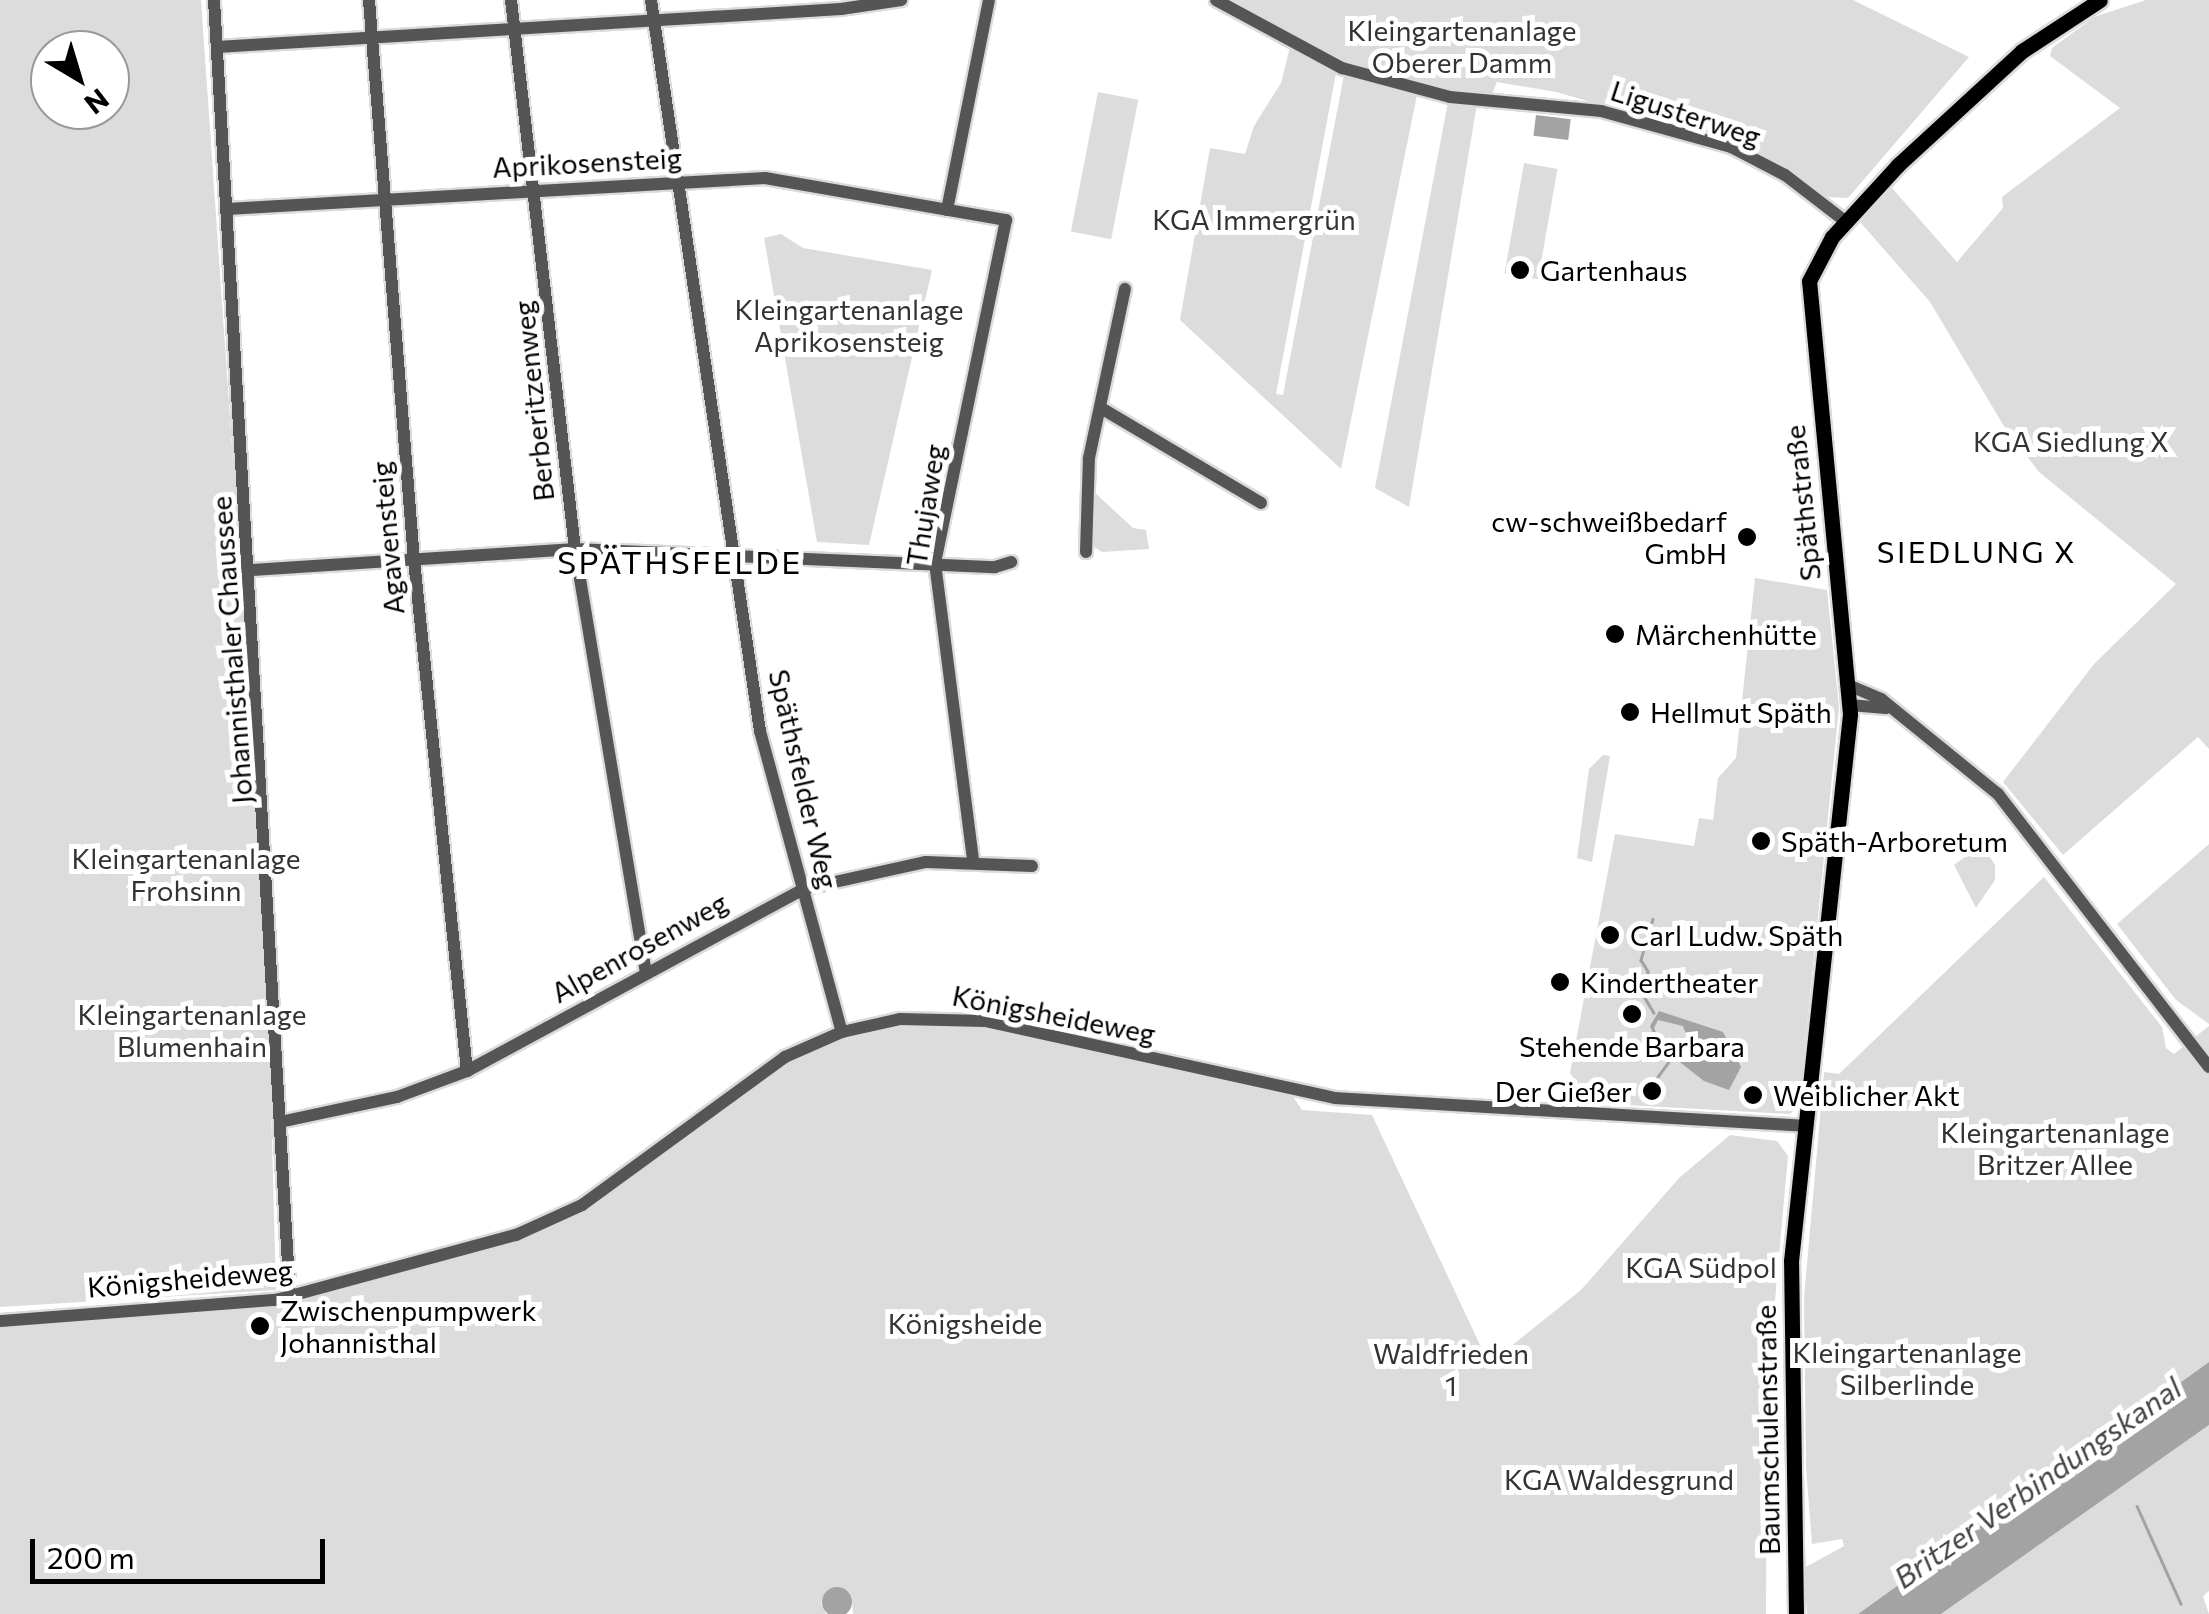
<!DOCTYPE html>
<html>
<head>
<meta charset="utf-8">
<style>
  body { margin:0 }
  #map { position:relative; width:2209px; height:1614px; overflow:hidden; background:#fff; font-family:Commissioner,sans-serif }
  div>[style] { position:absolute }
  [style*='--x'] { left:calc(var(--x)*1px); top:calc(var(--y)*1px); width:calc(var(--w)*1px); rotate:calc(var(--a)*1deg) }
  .green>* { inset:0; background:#dcdcdc; transform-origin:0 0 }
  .water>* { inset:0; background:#a3a3a3; transform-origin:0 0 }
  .round { border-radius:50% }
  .stream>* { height:2.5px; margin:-1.25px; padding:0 1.25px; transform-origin:1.25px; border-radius:1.25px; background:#a3a3a3 }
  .roads { filter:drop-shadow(2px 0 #dbdbdb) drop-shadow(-2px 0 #dbdbdb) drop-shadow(0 2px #dbdbdb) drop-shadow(0 -2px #dbdbdb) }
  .minor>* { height:12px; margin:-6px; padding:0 6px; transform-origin:6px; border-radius:6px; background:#555 }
  .major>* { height:15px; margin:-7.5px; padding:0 7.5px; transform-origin:7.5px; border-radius:7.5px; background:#000 }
  .dots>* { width:28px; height:28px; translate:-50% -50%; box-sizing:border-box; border:5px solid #fff; border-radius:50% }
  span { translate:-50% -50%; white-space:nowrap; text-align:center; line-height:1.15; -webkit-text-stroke:10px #fff; paint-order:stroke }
  .park-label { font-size:28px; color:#333 }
  .street-label { font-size:28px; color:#000 }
  .poi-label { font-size:28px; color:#000 }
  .left { translate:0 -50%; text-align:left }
  .right { translate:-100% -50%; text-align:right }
  .neighbourhood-label { font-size:30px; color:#000; letter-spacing:2.5px }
  .water-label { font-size:30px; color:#444; font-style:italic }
  .quarter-label { font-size:32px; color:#000; letter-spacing:2.5px }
  .north { position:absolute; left:30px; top:30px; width:100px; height:100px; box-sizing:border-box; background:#fff; border:2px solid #999; border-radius:50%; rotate:142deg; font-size:28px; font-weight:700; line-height:40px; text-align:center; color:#000 }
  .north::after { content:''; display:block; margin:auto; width:35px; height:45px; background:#000; clip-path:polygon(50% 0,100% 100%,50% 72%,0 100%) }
  .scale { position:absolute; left:30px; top:1539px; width:295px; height:45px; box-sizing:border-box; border:5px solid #000; border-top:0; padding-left:12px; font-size:30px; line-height:35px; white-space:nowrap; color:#000; -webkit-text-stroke:8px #fff; paint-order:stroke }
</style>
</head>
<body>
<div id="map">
  <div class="green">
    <i style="clip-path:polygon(evenodd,0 0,201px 0,267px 951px,276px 1290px,0 1307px,0 0,50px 50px,110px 50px,110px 110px,50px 110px,50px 50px)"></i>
    <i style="clip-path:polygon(1233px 0,1853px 0,1969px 57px,1848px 198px,1826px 197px,1724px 140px,1556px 92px,1497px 82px,1492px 94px,1447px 91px,1336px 60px)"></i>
    <i style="clip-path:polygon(2146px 0,2209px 0,2209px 749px,2198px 737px,2063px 855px,2003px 782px,2094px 664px,2176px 584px,2039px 472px,2005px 428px,1930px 302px,1860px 222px,1892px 188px,1957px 262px,2003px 208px,2002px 197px,2120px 108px,2050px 56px,2052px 48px,2094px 17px)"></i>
    <i style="clip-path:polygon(1290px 47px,1336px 73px,1276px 394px,1283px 395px,1344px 75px,1417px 95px,1341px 469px,1180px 320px,1210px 148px,1245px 154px,1254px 126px,1281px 83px)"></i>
    <i style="left:1098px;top:92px;width:41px;height:142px;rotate:11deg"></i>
    <i style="clip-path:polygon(1448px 102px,1477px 104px,1409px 507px,1375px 488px)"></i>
    <i style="left:1524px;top:163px;width:34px;height:112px;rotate:10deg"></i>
    <i style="clip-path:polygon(781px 234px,803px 248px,932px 270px,869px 545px,817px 542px,764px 238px)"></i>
    <i style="clip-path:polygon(1091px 489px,1133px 528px,1146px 530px,1149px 549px,1102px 552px,1090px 544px)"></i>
    <i style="clip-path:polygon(1755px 578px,1827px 590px,1839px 707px,1799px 1105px,1790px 1114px,1590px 1103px,1570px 1073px,1615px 834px,1694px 846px,1699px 818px,1713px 820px,1718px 778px,1736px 758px)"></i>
    <i style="clip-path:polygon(1603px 755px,1610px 756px,1592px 862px,1577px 858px,1589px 769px)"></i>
    <i style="clip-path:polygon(2209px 844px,2209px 1024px,2176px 1000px,2117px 924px)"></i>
    <i style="clip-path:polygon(1982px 845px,1995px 865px,1995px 880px,1976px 908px,1954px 865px)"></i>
    <i style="clip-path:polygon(2044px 877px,2162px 1027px,2166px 1048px,2174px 1054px,2209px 1026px,2209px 1362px,1858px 1614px,1807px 1614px,1804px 1568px,1844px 1546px,1842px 1539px,1812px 1544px,1806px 1468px,1804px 1298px,1824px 1072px,1839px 1074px)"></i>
    <i style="clip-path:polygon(967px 1024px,1292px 1095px,1302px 1110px,1372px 1115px,1489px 1364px,1581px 1290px,1679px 1178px,1730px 1135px,1777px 1141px,1788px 1156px,1767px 1389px,1766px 1614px,853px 1614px,852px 1601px,828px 1590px,821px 1603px,826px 1614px,0 1614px,0 1328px,290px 1304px,522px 1240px,577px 1216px,803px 1054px,887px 1026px)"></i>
    <i style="clip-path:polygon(2209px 1425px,2209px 1591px,2203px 1596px,2209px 1614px,1941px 1614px)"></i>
  </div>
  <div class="water">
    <i style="left:1536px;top:115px;width:35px;height:21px;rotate:7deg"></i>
    <i style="clip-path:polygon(evenodd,1659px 1011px,1723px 1032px,1741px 1067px,1729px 1090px,1704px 1081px,1658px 1045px,1650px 1026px,1659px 1011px,1658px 1020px,1683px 1026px,1689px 1042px,1682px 1047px,1661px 1043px,1654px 1028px,1658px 1020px)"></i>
    <i style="clip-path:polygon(2209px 1362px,2209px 1425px,1941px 1614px,1858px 1614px)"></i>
    <i class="round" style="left:822px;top:1587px;width:30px;height:30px"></i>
  </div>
  <div class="stream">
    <i style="--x:1653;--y:919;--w:43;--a:106.3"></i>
    <i style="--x:1641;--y:960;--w:13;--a:58"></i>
    <i style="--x:1648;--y:971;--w:27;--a:96"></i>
    <i style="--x:1645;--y:998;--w:17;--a:59"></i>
    <i style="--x:1648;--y:1090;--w:41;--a:-54"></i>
    <i style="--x:2137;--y:1506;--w:107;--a:65.8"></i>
  </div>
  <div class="roads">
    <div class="minor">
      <i style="--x:214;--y:0;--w:1300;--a:86.65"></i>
      <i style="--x:369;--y:0;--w:562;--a:85.41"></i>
      <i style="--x:414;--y:560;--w:514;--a:84.08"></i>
      <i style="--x:511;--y:0;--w:553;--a:83.35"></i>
      <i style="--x:575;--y:549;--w:429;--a:80.5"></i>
      <i style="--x:651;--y:0;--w:739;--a:81.52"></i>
      <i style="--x:760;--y:731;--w:312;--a:74.8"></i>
      <i style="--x:1216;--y:0;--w:143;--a:28.4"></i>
      <i style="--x:1342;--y:68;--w:112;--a:15"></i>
      <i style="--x:1450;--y:97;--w:152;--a:5.3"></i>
      <i style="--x:1601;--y:111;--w:135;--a:15.5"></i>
      <i style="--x:1731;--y:147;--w:61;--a:27.4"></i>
      <i style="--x:1785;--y:175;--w:76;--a:37.5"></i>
      <i style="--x:217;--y:47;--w:625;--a:-3.48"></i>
      <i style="--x:841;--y:9;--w:61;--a:-8.5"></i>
      <i style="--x:227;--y:209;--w:539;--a:-3.3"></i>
      <i style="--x:765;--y:178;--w:245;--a:9.9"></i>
      <i style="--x:1006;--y:220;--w:350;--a:101.7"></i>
      <i style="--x:935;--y:563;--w:299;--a:82.7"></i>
      <i style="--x:947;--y:210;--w:214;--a:-78.7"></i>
      <i style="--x:1101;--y:408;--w:186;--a:30.7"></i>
      <i style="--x:1086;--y:552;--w:94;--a:-88.2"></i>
      <i style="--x:1089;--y:458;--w:173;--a:-78"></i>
      <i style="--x:252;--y:570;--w:324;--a:-3.7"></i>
      <i style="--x:575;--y:549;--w:420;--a:2.5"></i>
      <i style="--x:995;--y:567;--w:17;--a:-17"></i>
      <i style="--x:1848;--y:685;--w:36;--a:23"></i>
      <i style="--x:1881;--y:699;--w:151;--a:39.1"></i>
      <i style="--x:1998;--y:794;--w:345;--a:52.3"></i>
      <i style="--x:1850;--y:705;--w:36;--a:5"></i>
      <i style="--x:280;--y:1122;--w:120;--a:-12.1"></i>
      <i style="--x:397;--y:1097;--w:75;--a:-20.4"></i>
      <i style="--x:467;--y:1071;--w:382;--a:-28.4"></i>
      <i style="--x:803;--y:889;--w:126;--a:-12.4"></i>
      <i style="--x:926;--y:862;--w:106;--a:2.2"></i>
      <i style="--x:0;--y:1321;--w:277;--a:-4.4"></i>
      <i style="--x:276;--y:1300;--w:249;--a:-15.2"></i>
      <i style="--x:516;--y:1235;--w:72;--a:-24.4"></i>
      <i style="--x:582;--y:1205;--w:251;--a:-36.1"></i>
      <i style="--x:785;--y:1057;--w:62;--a:-23.7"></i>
      <i style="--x:842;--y:1032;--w:59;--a:-12.6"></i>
      <i style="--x:900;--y:1019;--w:85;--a:1.3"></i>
      <i style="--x:985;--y:1021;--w:359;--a:12.4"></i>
      <i style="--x:1336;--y:1098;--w:471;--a:3.4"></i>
    </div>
    <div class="major">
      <i style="--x:1796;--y:1614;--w:353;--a:-90.8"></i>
      <i style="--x:1791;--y:1261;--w:550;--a:-83.84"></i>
      <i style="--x:1850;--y:714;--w:435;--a:-95.4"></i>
      <i style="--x:1809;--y:281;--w:50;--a:-62.4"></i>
      <i style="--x:1832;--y:237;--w:98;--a:-47.5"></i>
      <i style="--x:1898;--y:165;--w:168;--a:-42.6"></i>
      <i style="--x:2022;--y:51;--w:93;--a:-33.2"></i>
    </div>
  </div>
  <div class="dots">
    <i style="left:1520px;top:270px;background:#000"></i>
    <i style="left:1747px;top:537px;background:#000"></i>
    <i style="left:1615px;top:634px;background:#000"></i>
    <i style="left:1630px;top:712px;background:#000"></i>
    <i style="left:1761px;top:841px;background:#000"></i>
    <i style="left:1610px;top:935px;background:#000"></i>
    <i style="left:1560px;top:982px;background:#000"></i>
    <i style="left:1632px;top:1014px;background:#000"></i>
    <i style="left:1652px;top:1091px;background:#000"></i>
    <i style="left:1753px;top:1095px;background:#000"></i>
    <i style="left:260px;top:1326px;background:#000"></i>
  </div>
  <div class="park-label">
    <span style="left:1462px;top:46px">Kleingartenanlage<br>Oberer Damm</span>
    <span style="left:1254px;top:219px">KGA Immergrün</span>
    <span style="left:849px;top:325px">Kleingartenanlage<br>Aprikosensteig</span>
    <span style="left:2071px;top:441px">KGA Siedlung X</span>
    <span style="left:186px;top:874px">Kleingartenanlage<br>Frohsinn</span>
    <span style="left:192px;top:1030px">Kleingartenanlage<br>Blumenhain</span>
    <span style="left:2055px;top:1148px">Kleingartenanlage<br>Britzer Allee</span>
    <span style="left:1701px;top:1267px">KGA Südpol</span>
    <span style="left:965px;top:1323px">Königsheide</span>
    <span style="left:1907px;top:1368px">Kleingartenanlage<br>Silberlinde</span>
    <span style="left:1451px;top:1369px">Waldfrieden<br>1</span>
    <span style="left:1619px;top:1479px">KGA Waldesgrund</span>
  </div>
  <div class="street-label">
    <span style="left:1686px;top:113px;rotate:18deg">Ligusterweg</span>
    <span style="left:587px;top:162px;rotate:-3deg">Aprikosensteig</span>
    <span style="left:533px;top:401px;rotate:-96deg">Berberitzenweg</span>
    <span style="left:1802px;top:503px;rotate:-96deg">Späthstraße</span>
    <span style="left:925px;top:505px;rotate:-81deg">Thujaweg</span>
    <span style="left:387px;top:538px;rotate:-95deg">Agavensteig</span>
    <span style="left:231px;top:650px;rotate:-94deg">Johannisthaler Chaussee</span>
    <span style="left:804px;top:779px;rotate:77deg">Späthsfelder Weg</span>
    <span style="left:639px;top:947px;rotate:-29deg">Alpenrosenweg</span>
    <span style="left:1054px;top:1014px;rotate:11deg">Königsheideweg</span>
    <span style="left:190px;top:1278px;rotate:-5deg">Königsheideweg</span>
    <span style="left:1767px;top:1430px;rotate:-91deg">Baumschulenstraße</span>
  </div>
  <div class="poi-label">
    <span class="left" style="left:1540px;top:270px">Gartenhaus</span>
    <span class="right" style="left:1727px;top:537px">cw-schweißbedarf<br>GmbH</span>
    <span class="left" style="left:1635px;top:634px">Märchenhütte</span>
    <span class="left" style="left:1650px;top:712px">Hellmut Späth</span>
    <span class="left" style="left:1781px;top:841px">Späth-Arboretum</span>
    <span class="left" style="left:1630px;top:935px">Carl Ludw. Späth</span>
    <span class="left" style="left:1580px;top:982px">Kindertheater</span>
    <span style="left:1632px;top:1046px">Stehende Barbara</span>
    <span class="right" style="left:1632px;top:1091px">Der Gießer</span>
    <span class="left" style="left:1773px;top:1095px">Weiblicher Akt</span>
    <span class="left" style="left:280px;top:1326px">Zwischenpumpwerk<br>Johannisthal</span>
  </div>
  <div class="neighbourhood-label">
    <span style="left:1977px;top:551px">SIEDLUNG X</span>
  </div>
  <div class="water-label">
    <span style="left:2037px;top:1482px;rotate:-35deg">Britzer Verbindungskanal</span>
  </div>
  <div class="quarter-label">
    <span style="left:680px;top:561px">SPÄTHSFELDE</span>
  </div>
  <div class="north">N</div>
  <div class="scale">200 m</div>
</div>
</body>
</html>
